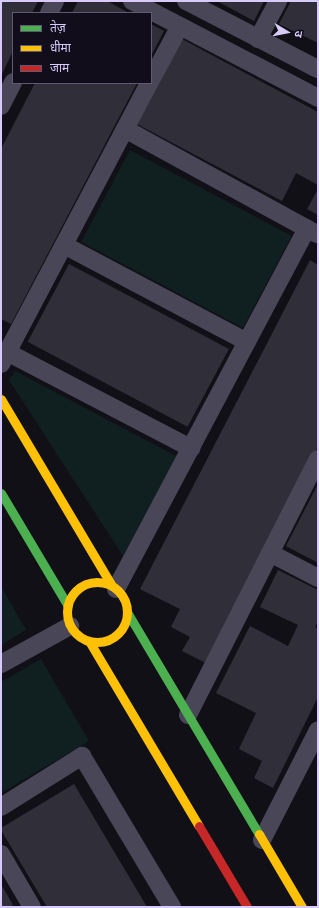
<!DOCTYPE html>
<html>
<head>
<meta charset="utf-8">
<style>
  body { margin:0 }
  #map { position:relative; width:319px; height:908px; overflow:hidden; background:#121017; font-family:Quicksand,"Noto Sans Devanagari",sans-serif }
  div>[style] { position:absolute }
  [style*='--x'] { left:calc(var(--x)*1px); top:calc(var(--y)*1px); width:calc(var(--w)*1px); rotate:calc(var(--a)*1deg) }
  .green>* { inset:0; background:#102021; transform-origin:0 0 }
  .building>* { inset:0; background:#302e39; transform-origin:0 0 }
  .street>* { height:18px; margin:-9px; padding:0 9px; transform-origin:9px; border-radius:9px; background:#484657 }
  .fast>* { height:9px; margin:-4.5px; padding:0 4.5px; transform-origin:4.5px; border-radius:4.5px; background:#4caf50 }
  .slow>* { height:9px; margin:-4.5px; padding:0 4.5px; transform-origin:4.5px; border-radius:4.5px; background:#ffc107 }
  .slow>.ring { margin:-4.5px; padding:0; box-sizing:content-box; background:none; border:9px solid #ffc107; border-radius:50% }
  .jam>* { height:9px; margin:-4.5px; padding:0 4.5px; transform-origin:4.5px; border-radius:4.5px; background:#c62828 }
  span { translate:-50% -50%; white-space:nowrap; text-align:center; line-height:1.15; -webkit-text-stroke:4px #110d1a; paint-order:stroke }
  .frame { position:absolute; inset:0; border:2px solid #d6cbfa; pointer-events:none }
  .legend { position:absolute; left:12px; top:12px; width:140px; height:72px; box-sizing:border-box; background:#110d1a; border:1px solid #605974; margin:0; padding:5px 7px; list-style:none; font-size:12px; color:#d6cbfa }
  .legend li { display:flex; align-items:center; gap:8px; height:20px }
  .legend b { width:20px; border:1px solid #605974 }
  .north { position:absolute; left:267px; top:12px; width:40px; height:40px; -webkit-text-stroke:3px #110d1a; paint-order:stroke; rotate:100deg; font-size:11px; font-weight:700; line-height:16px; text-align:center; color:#d6cbfa }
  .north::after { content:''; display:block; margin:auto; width:14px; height:18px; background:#d6cbfa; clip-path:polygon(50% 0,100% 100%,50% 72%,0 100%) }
</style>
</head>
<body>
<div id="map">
  <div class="green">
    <i style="left:130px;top:150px;width:183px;height:104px;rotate:28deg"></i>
    <i style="clip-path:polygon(15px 371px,176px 456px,123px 556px,9px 380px)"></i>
    <i style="clip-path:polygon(1px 586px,26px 630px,1px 645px)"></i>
    <i style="clip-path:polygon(41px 659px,89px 741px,1px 793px,1px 682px)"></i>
  </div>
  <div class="building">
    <i style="clip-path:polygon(1px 1px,38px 1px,32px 13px,13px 13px,13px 51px,1px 76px)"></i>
    <i style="clip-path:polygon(78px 1px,107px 1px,129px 13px,72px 13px)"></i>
    <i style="clip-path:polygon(217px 1px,264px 1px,254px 21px)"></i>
    <i style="clip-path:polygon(291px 1px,318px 1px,318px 43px,279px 24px)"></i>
    <i style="clip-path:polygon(151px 24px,164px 31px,151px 56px)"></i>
    <i style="clip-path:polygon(180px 38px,318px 112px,318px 185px,296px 173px,282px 201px,135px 123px)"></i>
    <i style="clip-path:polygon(35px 83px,137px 83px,11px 324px,1px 319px,1px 149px)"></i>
    <i style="clip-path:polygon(318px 189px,318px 215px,307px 209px)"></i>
    <i style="clip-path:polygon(310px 260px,318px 265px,318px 446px,206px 663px,182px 651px,190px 637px,171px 627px,180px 609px,140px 589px)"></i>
    <i style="left:69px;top:264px;width:181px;height:88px;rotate:28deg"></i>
    <i style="clip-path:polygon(318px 484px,318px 563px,286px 546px)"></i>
    <i style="clip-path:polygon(278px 570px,318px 590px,318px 621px,315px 627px,318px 629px,318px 697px,273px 788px,254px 778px,262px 761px,239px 749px,256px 713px,216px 693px,250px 626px,288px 646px,298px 625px,260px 607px)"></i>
    <i style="clip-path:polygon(74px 784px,147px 907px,47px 907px,1px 830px,1px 828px)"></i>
    <i style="clip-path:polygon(1px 884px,13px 905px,10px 907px,1px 907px)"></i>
  </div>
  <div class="street">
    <i style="--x:132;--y:1;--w:210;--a:27.5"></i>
    <i style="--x:186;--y:1;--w:148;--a:27.3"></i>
    <i style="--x:49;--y:13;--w:13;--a:-63"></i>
    <i style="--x:258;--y:39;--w:43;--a:-62.2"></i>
    <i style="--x:151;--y:80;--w:61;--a:-61.8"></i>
    <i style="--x:1;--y:106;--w:27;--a:-63"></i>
    <i style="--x:125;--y:129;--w:219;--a:28.7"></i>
    <i style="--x:64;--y:245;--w:207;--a:27.9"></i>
    <i style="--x:7;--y:352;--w:208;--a:27.6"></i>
    <i style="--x:1;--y:364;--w:318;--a:-62.2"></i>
    <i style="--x:270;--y:553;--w:54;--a:27.5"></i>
    <i style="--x:116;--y:589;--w:408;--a:-62.1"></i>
    <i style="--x:1;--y:664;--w:79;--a:-28.8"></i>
    <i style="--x:188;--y:715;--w:287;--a:-63.1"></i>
    <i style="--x:1;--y:807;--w:96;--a:-32.2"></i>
    <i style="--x:82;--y:756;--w:176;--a:59.2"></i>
    <i style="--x:262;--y:840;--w:123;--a:-63"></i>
    <i style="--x:1;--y:854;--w:61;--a:59.7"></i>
  </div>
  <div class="fast">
    <i style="--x:1;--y:493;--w:131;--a:59.3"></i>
    <i style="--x:127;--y:612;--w:258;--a:59.3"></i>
  </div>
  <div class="slow">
    <i style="--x:1;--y:399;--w:217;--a:59.3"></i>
    <i class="ring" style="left:67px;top:582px;width:51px;height:51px"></i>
    <i style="--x:89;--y:641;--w:215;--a:59.3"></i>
    <i style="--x:259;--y:834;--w:85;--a:59.5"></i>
  </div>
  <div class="jam">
    <i style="--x:199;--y:826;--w:94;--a:59.3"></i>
  </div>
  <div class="frame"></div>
  <ul class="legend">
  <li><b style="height:5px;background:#4caf50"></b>तेज़</li>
  <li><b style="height:5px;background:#ffc107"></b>धीमा</li>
  <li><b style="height:5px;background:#c62828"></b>जाम</li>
  </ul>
  <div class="north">उ</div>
</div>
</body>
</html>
